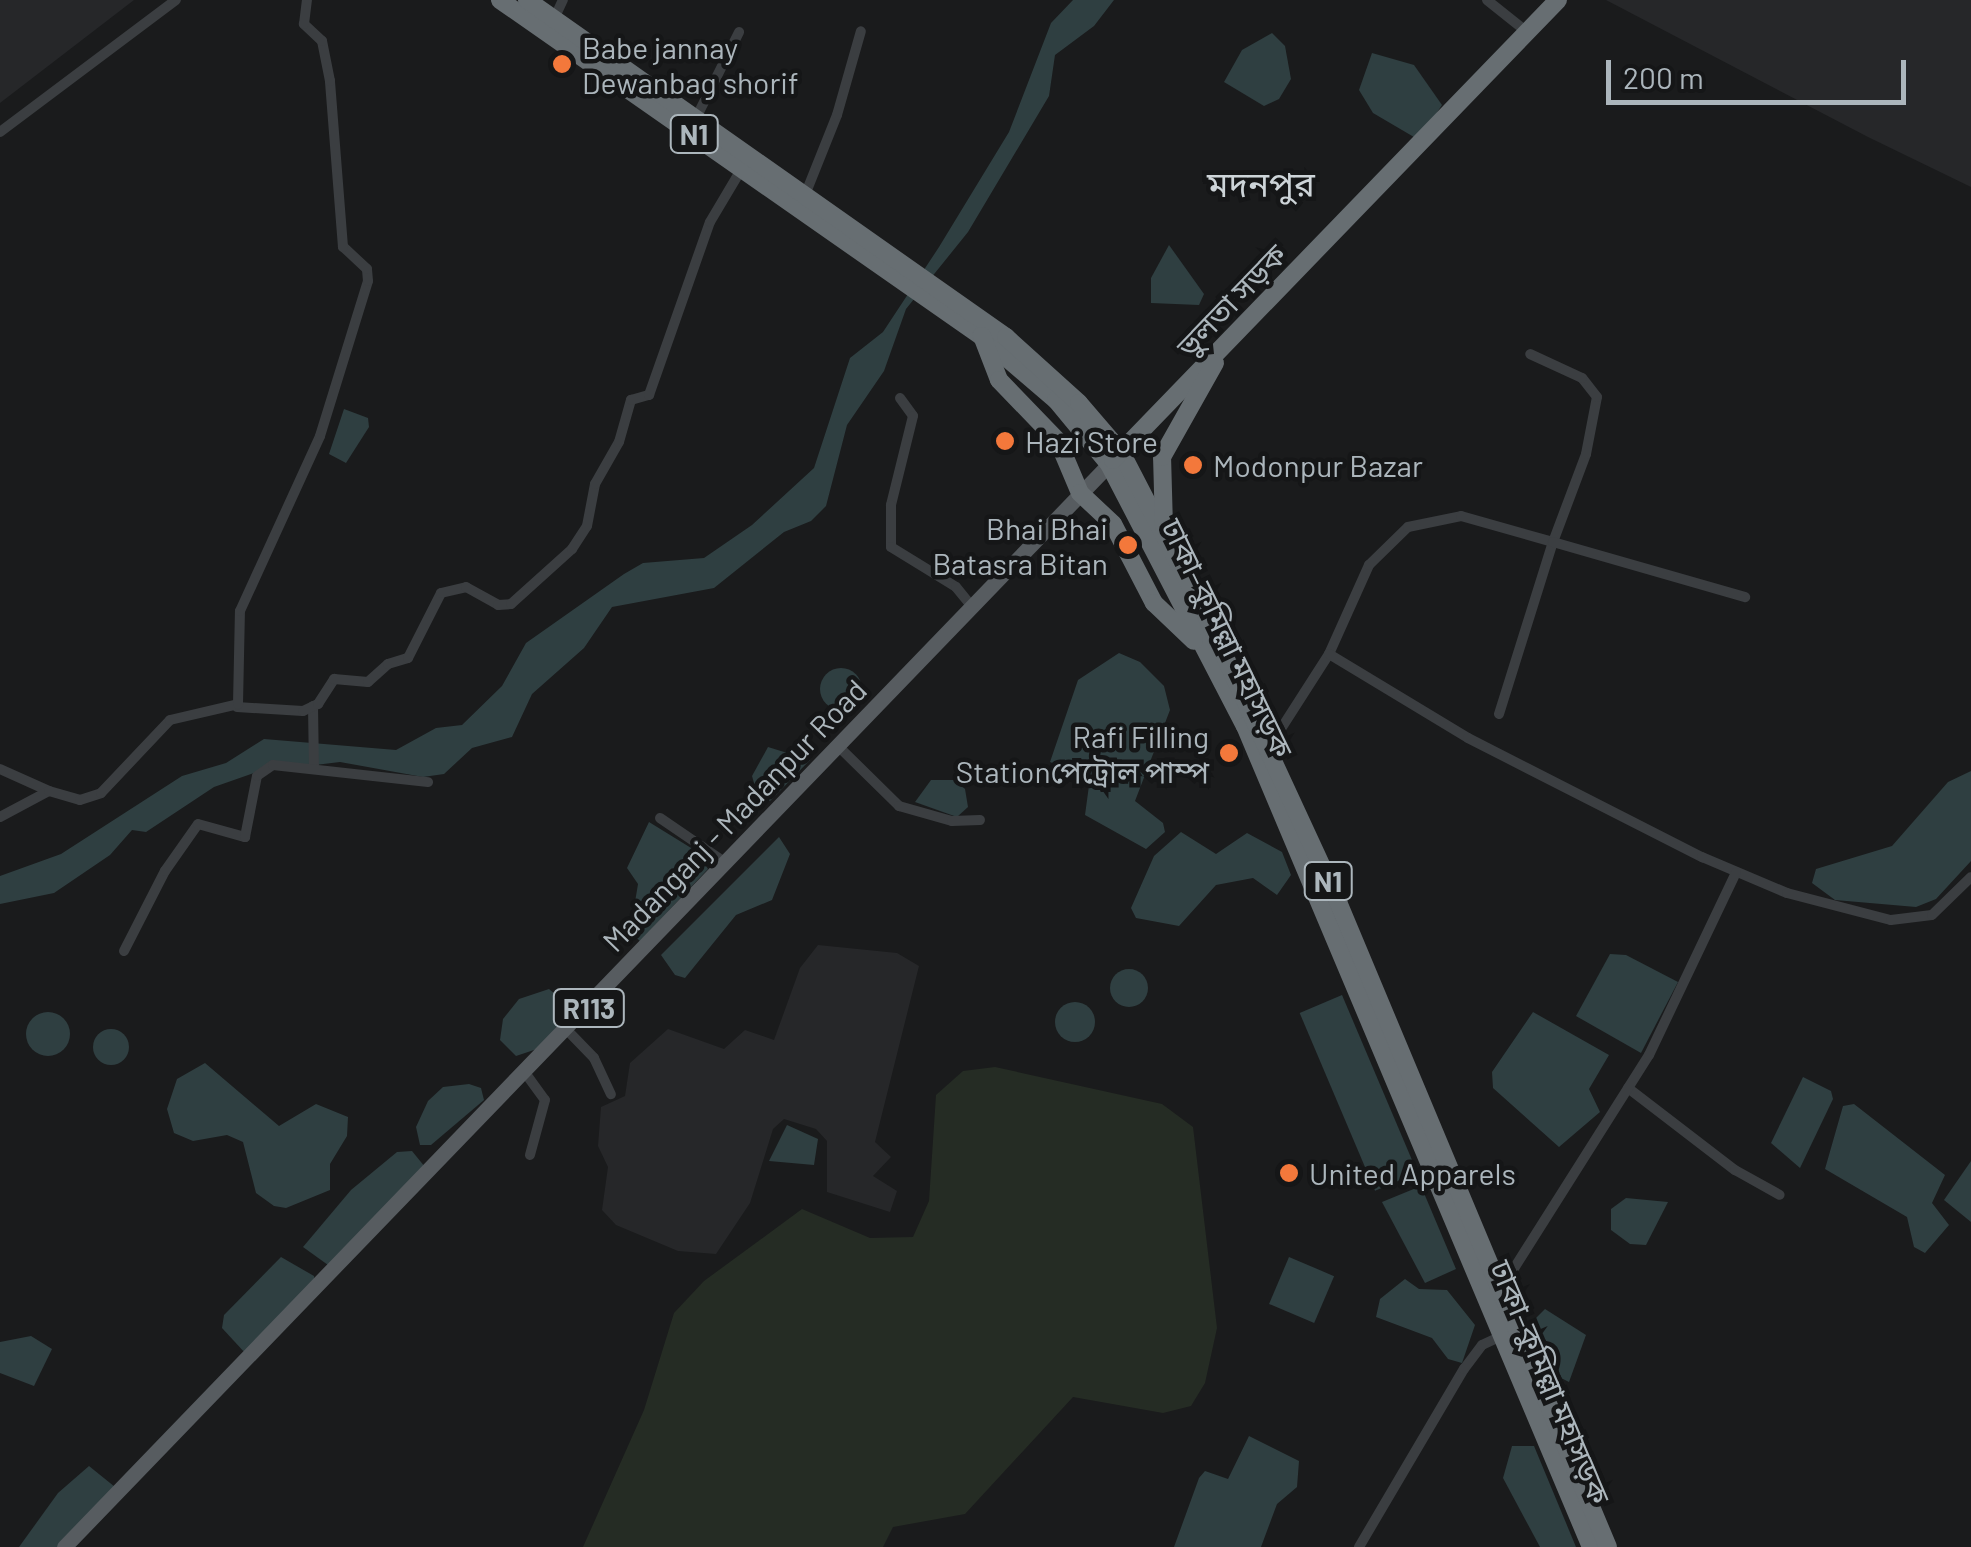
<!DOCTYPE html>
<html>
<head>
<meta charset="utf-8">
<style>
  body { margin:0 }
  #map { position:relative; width:1971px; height:1547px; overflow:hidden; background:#1a1b1c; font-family:Barlow,"Noto Sans Bengali",sans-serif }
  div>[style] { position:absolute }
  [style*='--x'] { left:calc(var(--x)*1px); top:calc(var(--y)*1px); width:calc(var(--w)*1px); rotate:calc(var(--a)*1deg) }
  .built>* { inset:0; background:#262729 }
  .green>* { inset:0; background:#252c24 }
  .water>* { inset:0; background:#2f3f41; transform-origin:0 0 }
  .round { border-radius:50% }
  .street>* { height:10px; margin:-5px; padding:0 5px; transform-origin:5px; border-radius:5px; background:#3b3e41 }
  .primary>* { height:15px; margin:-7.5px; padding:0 7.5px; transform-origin:7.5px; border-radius:7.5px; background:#575c60 }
  .highway>* { height:18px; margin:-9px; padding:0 9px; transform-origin:9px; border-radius:9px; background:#676e72 }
  .dots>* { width:28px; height:28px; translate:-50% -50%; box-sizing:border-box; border:5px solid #151617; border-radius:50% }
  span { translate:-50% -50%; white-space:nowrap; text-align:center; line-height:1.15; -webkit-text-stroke:9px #151617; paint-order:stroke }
  .shield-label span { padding:2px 8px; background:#151617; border:2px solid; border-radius:8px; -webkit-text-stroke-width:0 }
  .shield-label { font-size:28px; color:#acb6bc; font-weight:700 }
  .poi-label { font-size:30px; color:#acb6bc }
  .left { translate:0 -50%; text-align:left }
  .right { translate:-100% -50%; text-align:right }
  .street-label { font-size:30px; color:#acb6bc }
  .quarter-label { font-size:35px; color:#cdd4d8 }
  .scale { position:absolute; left:1606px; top:60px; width:300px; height:45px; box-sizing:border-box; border:5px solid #acb6bc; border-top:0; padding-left:12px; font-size:30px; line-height:35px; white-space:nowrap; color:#acb6bc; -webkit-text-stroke:8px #151617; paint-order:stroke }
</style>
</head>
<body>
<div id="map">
  <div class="built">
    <i style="clip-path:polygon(0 0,134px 0,0 103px)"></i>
    <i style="clip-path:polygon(1606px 0,1971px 0,1971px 187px,1868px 137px)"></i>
    <i style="clip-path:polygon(818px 945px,897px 953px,919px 966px,875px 1142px,891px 1157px,873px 1176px,897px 1191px,890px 1212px,827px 1192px,827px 1141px,816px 1129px,784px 1119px,773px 1129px,750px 1203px,716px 1254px,678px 1251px,616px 1225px,602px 1210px,608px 1167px,598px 1146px,601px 1107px,625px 1096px,630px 1063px,668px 1029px,724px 1049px,745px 1030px,774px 1040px,800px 968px)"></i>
  </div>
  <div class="green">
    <i style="clip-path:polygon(995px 1067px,1162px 1104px,1193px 1127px,1217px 1328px,1205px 1383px,1191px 1406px,1163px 1413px,1073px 1397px,965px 1514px,893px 1527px,883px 1547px,583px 1547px,644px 1410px,674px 1313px,704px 1281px,802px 1209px,870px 1238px,913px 1237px,929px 1201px,936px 1095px,963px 1071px)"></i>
  </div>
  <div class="water">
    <i style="clip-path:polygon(1073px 0,1114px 0,1094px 26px,1055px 55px,1049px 96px,968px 232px,906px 309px,884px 371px,847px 425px,826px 506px,811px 521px,784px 532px,714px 588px,612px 607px,584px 648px,532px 694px,512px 737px,472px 748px,444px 774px,423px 777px,340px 762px,257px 772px,214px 787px,146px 832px,132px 830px,110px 855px,54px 893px,0 904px,0 876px,61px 854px,182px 776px,226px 763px,264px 739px,396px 750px,436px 728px,462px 725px,502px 686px,526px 643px,624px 574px,643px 563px,704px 558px,752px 525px,814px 468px,850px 358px,883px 332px,939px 247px,1009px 132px,1051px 23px)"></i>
    <i style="clip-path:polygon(1272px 33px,1285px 46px,1291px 79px,1279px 99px,1264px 106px,1224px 82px,1242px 50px)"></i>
    <i style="clip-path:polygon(1372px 53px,1414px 65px,1442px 105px,1419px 140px,1373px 113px,1359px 90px)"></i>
    <i style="clip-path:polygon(1169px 245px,1204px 294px,1199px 305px,1151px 303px,1151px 278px)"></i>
    <i style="clip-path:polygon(344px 409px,368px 418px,369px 427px,346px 463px,329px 454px)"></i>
    <i style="clip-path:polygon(1119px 653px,1140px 662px,1164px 686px,1170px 710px,1135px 801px,1163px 823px,1165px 832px,1146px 849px,1085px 815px,1090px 778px,1050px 762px,1078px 680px)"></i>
    <i class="round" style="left:820px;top:668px;width:42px;height:42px"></i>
    <i style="clip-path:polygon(768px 747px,810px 760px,770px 801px,756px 790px,752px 776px)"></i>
    <i style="clip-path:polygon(1971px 771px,1971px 861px,1936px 899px,1916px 907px,1835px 900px,1812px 883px,1816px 869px,1892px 846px,1948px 782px)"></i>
    <i style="clip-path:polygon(931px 780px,955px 780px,965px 789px,968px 807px,957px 817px,915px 802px)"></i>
    <i style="clip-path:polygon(649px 822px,696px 851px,708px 869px,640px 941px,630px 932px,638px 884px,627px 868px)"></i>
    <i style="clip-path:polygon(1181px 832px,1216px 854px,1247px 833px,1282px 852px,1291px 875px,1277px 895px,1253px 878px,1216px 885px,1179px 926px,1136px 918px,1131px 908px,1154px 856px)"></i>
    <i style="clip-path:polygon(779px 837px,790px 854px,772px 900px,736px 915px,685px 978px,675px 975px,661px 955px)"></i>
    <i style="clip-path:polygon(1610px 954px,1626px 955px,1678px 982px,1641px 1053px,1576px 1016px)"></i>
    <i class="round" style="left:1110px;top:969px;width:38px;height:38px"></i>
    <i style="clip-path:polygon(549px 989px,562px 1000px,562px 1020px,540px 1048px,516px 1056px,500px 1040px,503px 1019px,519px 999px)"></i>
    <i style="left:1342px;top:995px;width:193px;height:46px;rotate:67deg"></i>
    <i class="round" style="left:1055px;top:1002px;width:40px;height:40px"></i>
    <i style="clip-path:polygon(1533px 1012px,1609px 1055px,1589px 1089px,1600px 1112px,1559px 1147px,1493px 1088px,1492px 1072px)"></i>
    <i class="round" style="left:26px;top:1012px;width:44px;height:44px"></i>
    <i class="round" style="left:93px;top:1029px;width:36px;height:36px"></i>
    <i style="clip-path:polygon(205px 1063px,279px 1126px,316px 1104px,348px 1117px,347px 1136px,330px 1164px,330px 1190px,286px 1208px,274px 1206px,256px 1193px,243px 1142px,227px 1135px,193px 1141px,174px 1133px,167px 1109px,177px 1079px)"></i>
    <i style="clip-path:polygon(1803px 1077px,1831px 1091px,1833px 1099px,1800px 1168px,1771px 1143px)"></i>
    <i style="clip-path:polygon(469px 1084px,481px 1088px,484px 1100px,431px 1145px,420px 1145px,416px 1127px,428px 1101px,443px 1087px)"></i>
    <i style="clip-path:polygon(1854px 1104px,1945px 1175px,1932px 1203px,1949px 1225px,1925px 1253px,1914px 1247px,1907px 1217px,1825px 1169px,1843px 1106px)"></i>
    <i style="clip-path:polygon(787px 1125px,818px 1139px,814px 1165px,769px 1161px)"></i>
    <i style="clip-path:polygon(412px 1151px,425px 1167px,328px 1265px,303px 1247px,351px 1190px,397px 1152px)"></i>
    <i style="clip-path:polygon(1971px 1161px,1971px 1222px,1944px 1200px)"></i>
    <i style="clip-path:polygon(1421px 1186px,1456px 1269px,1425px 1283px,1382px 1202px)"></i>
    <i style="clip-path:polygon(1626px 1198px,1668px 1202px,1646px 1245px,1630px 1244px,1611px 1230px,1611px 1209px)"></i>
    <i style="clip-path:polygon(281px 1257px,314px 1276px,315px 1284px,246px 1354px,222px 1328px,224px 1315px)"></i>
    <i style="left:1289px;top:1257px;width:49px;height:51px;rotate:23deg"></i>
    <i style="clip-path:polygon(1405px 1279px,1419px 1289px,1447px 1290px,1475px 1325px,1462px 1363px,1448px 1359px,1432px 1338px,1376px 1317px,1380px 1299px)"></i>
    <i style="clip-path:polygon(1545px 1309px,1586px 1335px,1569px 1382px,1555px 1375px,1549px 1358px,1536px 1318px)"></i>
    <i style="clip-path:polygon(31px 1336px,52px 1349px,34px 1386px,0 1373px,0 1342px)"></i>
    <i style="clip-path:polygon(1249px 1436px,1299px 1461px,1297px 1487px,1277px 1504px,1261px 1547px,1174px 1547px,1199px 1478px,1205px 1471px,1228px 1479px)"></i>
    <i style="clip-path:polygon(1512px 1446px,1534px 1446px,1576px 1547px,1540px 1547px,1503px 1478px)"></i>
    <i style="clip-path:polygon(89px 1466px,115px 1487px,61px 1547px,19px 1547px,58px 1493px)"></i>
  </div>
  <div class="street">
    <i style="--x:1487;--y:0;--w:51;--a:38.7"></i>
    <i style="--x:554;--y:19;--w:21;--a:-65"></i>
    <i style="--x:697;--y:116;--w:94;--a:-63.4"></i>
    <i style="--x:0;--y:132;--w:220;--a:-36.9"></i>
    <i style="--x:805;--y:195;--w:86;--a:-68.2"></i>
    <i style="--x:837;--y:115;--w:87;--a:-74.1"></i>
    <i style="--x:900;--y:398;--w:22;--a:54"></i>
    <i style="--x:913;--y:416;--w:92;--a:103.9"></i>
    <i style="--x:891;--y:505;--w:42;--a:90"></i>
    <i style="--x:891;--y:547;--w:76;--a:31.6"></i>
    <i style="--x:956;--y:587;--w:26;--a:51"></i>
    <i style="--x:1329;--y:654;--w:98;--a:-65.8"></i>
    <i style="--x:1369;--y:565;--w:54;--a:-44.3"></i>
    <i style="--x:1408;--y:527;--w:54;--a:-11.7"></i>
    <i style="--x:1461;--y:516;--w:96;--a:15.8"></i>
    <i style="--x:1553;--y:542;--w:94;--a:-69.4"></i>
    <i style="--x:1586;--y:454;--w:58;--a:-79.1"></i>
    <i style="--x:1597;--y:397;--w:24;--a:-128"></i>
    <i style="--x:1582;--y:378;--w:57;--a:-155.2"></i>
    <i style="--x:313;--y:706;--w:62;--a:89.1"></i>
    <i style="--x:237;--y:707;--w:66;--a:3.5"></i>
    <i style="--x:303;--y:711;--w:17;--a:-25"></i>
    <i style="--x:318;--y:704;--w:30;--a:-57"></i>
    <i style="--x:334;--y:679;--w:34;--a:5"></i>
    <i style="--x:368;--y:682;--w:27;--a:-42"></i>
    <i style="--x:388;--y:664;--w:21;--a:-17"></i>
    <i style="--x:408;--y:658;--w:73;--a:-63.1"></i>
    <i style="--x:441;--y:593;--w:26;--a:-13"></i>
    <i style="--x:466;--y:587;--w:37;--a:29"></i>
    <i style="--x:498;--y:605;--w:13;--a:-4"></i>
    <i style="--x:511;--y:604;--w:82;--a:-42"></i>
    <i style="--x:572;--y:549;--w:27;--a:-57"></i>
    <i style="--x:587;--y:526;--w:43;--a:-79.2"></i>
    <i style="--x:595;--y:484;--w:48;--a:-60.3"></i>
    <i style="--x:619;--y:442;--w:44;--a:-74.1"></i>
    <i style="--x:631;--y:400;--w:19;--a:-16"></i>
    <i style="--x:649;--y:395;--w:183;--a:-70.6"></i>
    <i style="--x:710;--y:222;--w:63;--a:-59.3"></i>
    <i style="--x:1499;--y:714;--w:180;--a:-72.6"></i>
    <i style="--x:1553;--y:542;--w:200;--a:16"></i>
    <i style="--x:838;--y:746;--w:86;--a:44.5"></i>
    <i style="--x:899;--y:806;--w:55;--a:15.8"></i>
    <i style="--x:952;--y:821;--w:28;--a:-2"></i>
    <i style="--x:1268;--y:749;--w:113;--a:-57.3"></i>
    <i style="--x:1329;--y:654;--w:162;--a:31.1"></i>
    <i style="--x:1468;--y:738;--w:263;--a:27"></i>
    <i style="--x:1702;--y:857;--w:92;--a:23"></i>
    <i style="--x:1787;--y:893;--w:107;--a:14.6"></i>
    <i style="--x:1891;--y:920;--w:41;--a:-7"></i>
    <i style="--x:1932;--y:915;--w:54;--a:-44.3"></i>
    <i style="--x:0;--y:769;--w:54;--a:24.2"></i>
    <i style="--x:0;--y:817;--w:55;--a:-28"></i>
    <i style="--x:49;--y:791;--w:32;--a:16"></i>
    <i style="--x:80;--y:800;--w:22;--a:-18"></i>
    <i style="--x:101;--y:793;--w:100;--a:-46.6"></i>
    <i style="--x:170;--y:720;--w:70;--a:-13.2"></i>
    <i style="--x:238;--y:704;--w:93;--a:-88.8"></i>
    <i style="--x:240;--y:611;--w:192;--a:-65.4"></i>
    <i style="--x:320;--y:436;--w:162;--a:-72.8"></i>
    <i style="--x:368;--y:281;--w:12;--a:-95"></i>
    <i style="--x:367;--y:269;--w:33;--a:-137"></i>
    <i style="--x:343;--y:247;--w:167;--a:-94.5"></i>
    <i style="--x:330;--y:81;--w:41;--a:-101.3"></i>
    <i style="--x:322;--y:41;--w:25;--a:-137"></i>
    <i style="--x:304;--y:24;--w:24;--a:-83"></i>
    <i style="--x:660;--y:818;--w:80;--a:34.3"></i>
    <i style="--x:124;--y:951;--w:90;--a:-62.9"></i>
    <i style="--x:165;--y:871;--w:57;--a:-54.9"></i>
    <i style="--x:198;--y:824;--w:49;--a:15.5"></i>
    <i style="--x:245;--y:837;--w:62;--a:-78.9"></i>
    <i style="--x:257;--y:776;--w:19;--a:-35"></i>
    <i style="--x:273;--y:765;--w:156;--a:6.3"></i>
    <i style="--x:567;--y:1030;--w:39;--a:46"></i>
    <i style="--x:594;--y:1058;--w:40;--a:65"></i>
    <i style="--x:526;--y:1074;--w:32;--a:54"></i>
    <i style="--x:545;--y:1100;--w:57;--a:105.3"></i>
    <i style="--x:1628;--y:1088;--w:135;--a:37.5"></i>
    <i style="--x:1735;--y:1170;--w:51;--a:29.1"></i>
    <i style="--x:1501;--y:1289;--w:277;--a:-57.7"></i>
    <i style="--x:1649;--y:1055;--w:202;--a:-64.5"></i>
    <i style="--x:1359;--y:1547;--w:207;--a:-59.5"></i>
    <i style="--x:1464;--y:1369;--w:30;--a:-53"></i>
    <i style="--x:1482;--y:1345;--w:19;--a:-25"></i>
  </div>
  <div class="primary">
    <i style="--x:64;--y:1547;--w:1505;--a:-46.02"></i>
  </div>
  <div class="highway">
    <i style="--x:500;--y:0;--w:587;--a:34.94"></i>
    <i style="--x:981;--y:336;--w:99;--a:40.5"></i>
    <i style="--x:1056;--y:400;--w:83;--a:50.4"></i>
    <i style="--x:1109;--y:464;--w:295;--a:62.6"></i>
    <i style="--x:1245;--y:726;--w:891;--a:67.15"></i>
    <i style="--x:527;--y:0;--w:586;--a:35.13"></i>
    <i style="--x:1006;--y:337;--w:98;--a:42.1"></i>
    <i style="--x:1079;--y:403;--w:65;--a:49.4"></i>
    <i style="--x:1121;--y:452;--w:187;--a:62.6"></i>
    <i style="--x:1207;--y:618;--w:313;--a:65.2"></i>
    <i style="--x:1338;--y:902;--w:699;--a:67.29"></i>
    <i style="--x:982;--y:336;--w:47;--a:68.9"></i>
    <i style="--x:999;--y:380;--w:85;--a:46"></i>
    <i style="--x:1058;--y:441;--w:56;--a:67.1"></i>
    <i style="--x:1080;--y:493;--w:45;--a:43.2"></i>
    <i style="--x:1113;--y:524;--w:89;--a:62.6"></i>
    <i style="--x:1154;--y:603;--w:55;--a:43.5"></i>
    <i style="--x:1113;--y:460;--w:640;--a:-45.95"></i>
    <i style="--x:1164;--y:527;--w:70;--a:-91.6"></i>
    <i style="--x:1162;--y:457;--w:108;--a:-60.6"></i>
  </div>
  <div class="dots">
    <i style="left:562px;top:64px;background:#f3783b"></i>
    <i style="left:1005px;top:441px;background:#f3783b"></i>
    <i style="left:1193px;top:465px;background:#f3783b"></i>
    <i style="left:1128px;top:545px;background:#f3783b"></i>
    <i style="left:1229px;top:753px;background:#f3783b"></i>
    <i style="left:1289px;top:1173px;background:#f3783b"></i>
  </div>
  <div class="shield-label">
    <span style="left:694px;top:134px">N1</span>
    <span style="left:1328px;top:881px">N1</span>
    <span style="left:589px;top:1008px">R113</span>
  </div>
  <div class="poi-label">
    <span class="left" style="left:582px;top:64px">Babe jannay<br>Dewanbag shorif</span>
    <span class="left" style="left:1025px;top:441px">Hazi Store</span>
    <span class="left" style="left:1213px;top:465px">Modonpur Bazar</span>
    <span class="right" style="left:1108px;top:545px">Bhai Bhai<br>Batasra Bitan</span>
    <span class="right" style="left:1209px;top:753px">Rafi Filling<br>Stationপেট্রোল পাম্প</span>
    <span class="left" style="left:1309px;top:1173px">United Apparels</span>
  </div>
  <div class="street-label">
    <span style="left:1231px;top:300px;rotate:-46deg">ভুলতা সড়ক</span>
    <span style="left:1228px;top:638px;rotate:64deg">ঢাকা–কুমিল্লা মহাসড়ক</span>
    <span style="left:734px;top:815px;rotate:-46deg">Madanganj - Madanpur Road</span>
    <span style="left:1551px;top:1382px;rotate:67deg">ঢাকা–কুমিল্লা মহাসড়ক</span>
  </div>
  <div class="quarter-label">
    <span style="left:1261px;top:183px">মদনপুর</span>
  </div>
  <div class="scale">200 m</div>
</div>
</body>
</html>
